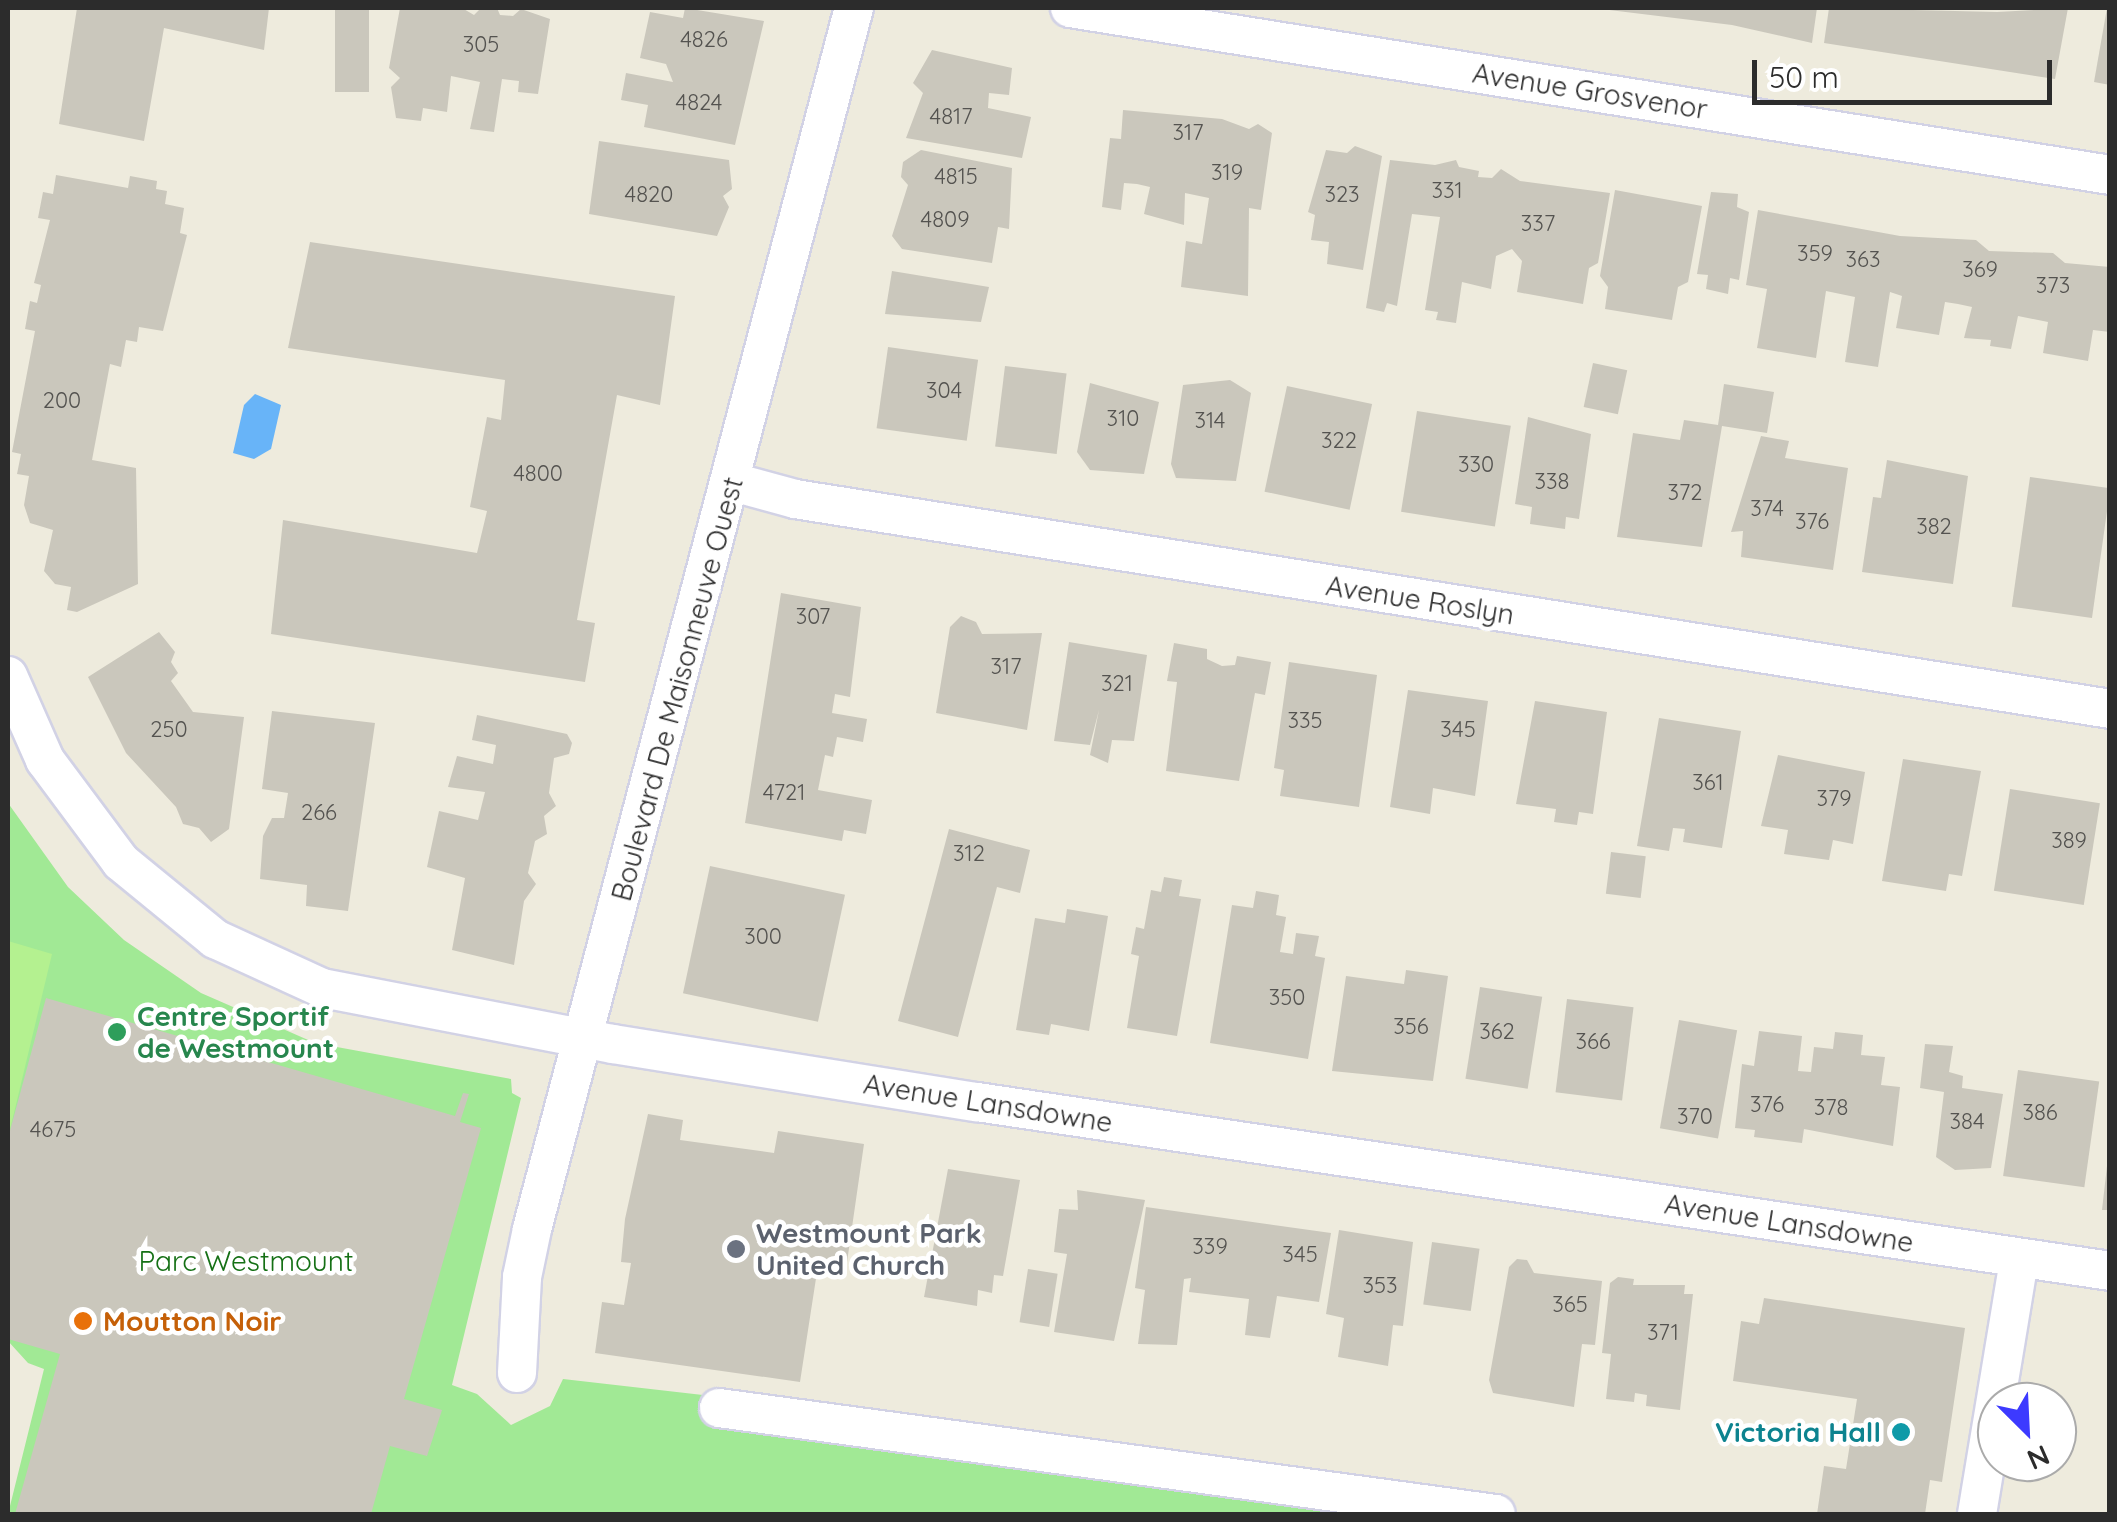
<!DOCTYPE html>
<html>
<head>
<meta charset="utf-8">
<style>
  body { margin:0 }
  #map { position:relative; width:2117px; height:1522px; overflow:hidden; background:#eeebdd; font-family:Quicksand,sans-serif }
  div>[style] { position:absolute }
  [style*='--x'] { left:calc(var(--x)*1px); top:calc(var(--y)*1px); width:calc(var(--w)*1px); rotate:calc(var(--a)*1deg) }
  .green>* { inset:0; background:#a1e995 }
  .pitch>* { inset:0; background:#b4f190 }
  .water>* { inset:0; background:#68b4f8 }
  .building>* { inset:0; background:#cac7bc; transform-origin:0 0 }
  .roads { filter:drop-shadow(2px 0 #d2d2e5) drop-shadow(-2px 0 #d2d2e5) drop-shadow(0 2px #d2d2e5) drop-shadow(0 -2px #d2d2e5) }
  .minor>* { height:38px; margin:-19px; padding:0 19px; transform-origin:19px; border-radius:19px; background:#fff }
  .dots>* { width:28px; height:28px; translate:-50% -50%; box-sizing:border-box; border:5px solid #fff; border-radius:50% }
  span { translate:-50% -50%; white-space:nowrap; text-align:center; line-height:1.15; -webkit-text-stroke:9px #fff; paint-order:stroke }
  .number-label { font-size:22px; color:#545350 }
  .number-label span { -webkit-text-stroke-width:0 }
  .street-label { font-size:28px; color:#2c2c2c }
  .leisure-label { font-size:28px; color:#27864d; font-weight:700 }
  .left { translate:0 -50%; text-align:left }
  .worship-label { font-size:28px; color:#5b616d; font-weight:700 }
  .park-label { font-size:28px; color:#157015 }
  .food-label { font-size:28px; color:#c56008; font-weight:700 }
  .culture-label { font-size:28px; color:#0d838f; font-weight:700 }
  .right { translate:-100% -50%; text-align:right }
  .frame { position:absolute; inset:0; border:10px solid #2c2c2c; pointer-events:none }
  .north { position:absolute; left:1977px; top:1382px; width:100px; height:100px; box-sizing:border-box; background:#fff; border:2px solid #ababab; border-radius:50%; rotate:156deg; font-size:28px; font-weight:700; line-height:40px; text-align:center; color:#2c2c2c }
  .north::after { content:''; display:block; margin:auto; width:35px; height:45px; background:#3d3aff; clip-path:polygon(50% 0,100% 100%,50% 72%,0 100%) }
  .scale { position:absolute; left:1752px; top:60px; width:300px; height:45px; box-sizing:border-box; border:5px solid #2c2c2c; border-top:0; padding-left:12px; font-size:30px; line-height:35px; white-space:nowrap; color:#2c2c2c; -webkit-text-stroke:8px #fff; paint-order:stroke }
</style>
</head>
<body>
<div id="map">
  <div class="green">
    <i style="clip-path:polygon(8px 803px,68px 887px,124px 940px,201px 993px,315px 1043px,511px 1079px,512px 1093px,521px 1098px,452px 1385px,477px 1394px,511px 1425px,550px 1406px,563px 1379px,1130px 1444px,1125px 1476px,1406px 1514px,8px 1514px,44px 1369px,28px 1363px,8px 1341px)"></i>
  </div>
  <div class="pitch">
    <i style="clip-path:polygon(8px 941px,52px 954px,8px 1138px)"></i>
  </div>
  <div class="water">
    <i style="clip-path:polygon(255px 394px,281px 405px,271px 449px,254px 459px,233px 453px,244px 405px)"></i>
  </div>
  <div class="building">
    <i style="clip-path:polygon(77px 8px,269px 8px,264px 50px,164px 28px,144px 141px,59px 124px)"></i>
    <i style="left:335px;top:8px;width:34px;height:84px"></i>
    <i style="clip-path:polygon(400px 8px,462px 8px,474px 15px,481px 8px,497px 8px,500px 15px,513px 16px,521px 9px,550px 19px,538px 94px,518px 92px,519px 81px,502px 79px,494px 132px,470px 129px,480px 82px,451px 76px,447px 112px,423px 108px,421px 121px,396px 118px,391px 87px,400px 78px,389px 68px)"></i>
    <i style="clip-path:polygon(685px 8px,764px 21px,735px 145px,644px 127px,648px 105px,621px 100px,626px 73px,673px 82px,666px 64px,640px 58px,650px 12px,683px 18px)"></i>
    <i style="clip-path:polygon(1593px 8px,1817px 8px,1812px 43px,1732px 25px)"></i>
    <i style="clip-path:polygon(1829px 8px,1997px 12px,2068px 8px,2055px 79px,1824px 43px)"></i>
    <i style="clip-path:polygon(2107px 8px,2110px 8px,2110px 85px,2094px 82px)"></i>
    <i style="clip-path:polygon(932px 50px,1012px 68px,1009px 95px,989px 93px,988px 108px,1031px 117px,1022px 158px,906px 138px,923px 93px,913px 83px)"></i>
    <i style="clip-path:polygon(1123px 110px,1222px 119px,1249px 129px,1258px 124px,1272px 133px,1261px 210px,1249px 208px,1248px 296px,1181px 287px,1186px 241px,1202px 244px,1209px 198px,1185px 193px,1184px 225px,1144px 214px,1150px 187px,1137px 184px,1124px 183px,1121px 210px,1102px 207px,1110px 138px,1121px 139px)"></i>
    <i style="clip-path:polygon(599px 141px,729px 160px,732px 189px,723px 196px,729px 207px,717px 236px,589px 214px)"></i>
    <i style="clip-path:polygon(1355px 146px,1382px 156px,1363px 270px,1327px 264px,1329px 242px,1311px 240px,1315px 215px,1308px 212px,1326px 150px,1347px 153px)"></i>
    <i style="clip-path:polygon(921px 150px,1012px 168px,1009px 229px,998px 227px,992px 263px,902px 249px,892px 236px,908px 185px,901px 177px,903px 162px)"></i>
    <i style="clip-path:polygon(1390px 160px,1435px 165px,1456px 160px,1459px 167px,1479px 171px,1478px 177px,1492px 178px,1501px 169px,1520px 181px,1610px 193px,1598px 263px,1589px 268px,1583px 304px,1517px 292px,1522px 261px,1512px 249px,1496px 256px,1491px 289px,1462px 282px,1456px 323px,1436px 320px,1438px 312px,1425px 310px,1440px 217px,1412px 214px,1397px 306px,1387px 303px,1384px 312px,1366px 308px)"></i>
    <i style="clip-path:polygon(56px 175px,128px 188px,130px 176px,157px 181px,156px 189px,167px 191px,165px 204px,184px 208px,180px 233px,187px 235px,163px 331px,139px 327px,137px 342px,126px 340px,121px 367px,110px 364px,92px 460px,136px 468px,138px 584px,77px 612px,67px 610px,71px 587px,55px 584px,44px 571px,53px 530px,30px 523px,24px 505px,29px 476px,17px 474px,21px 454px,12px 452px,35px 331px,25px 329px,30px 301px,37px 303px,41px 285px,34px 283px,50px 220px,38px 218px,43px 192px,53px 194px)"></i>
    <i style="clip-path:polygon(1615px 190px,1702px 206px,1688px 282px,1678px 287px,1672px 320px,1605px 309px,1608px 287px,1600px 276px)"></i>
    <i style="clip-path:polygon(1711px 192px,1738px 194px,1737px 207px,1749px 212px,1739px 280px,1730px 278px,1728px 294px,1706px 289px,1708px 275px,1697px 274px)"></i>
    <i style="clip-path:polygon(1758px 210px,1900px 236px,1976px 240px,1989px 251px,2053px 253px,2065px 263px,2110px 267px,2110px 332px,2093px 330px,2088px 361px,2043px 353px,2048px 322px,2018px 316px,2011px 349px,1990px 346px,1991px 340px,1964px 338px,1972px 307px,1958px 304px,1945px 302px,1939px 335px,1896px 328px,1902px 296px,1890px 292px,1878px 367px,1845px 362px,1855px 297px,1826px 291px,1816px 358px,1757px 348px,1767px 289px,1746px 285px)"></i>
    <i style="clip-path:polygon(310px 242px,675px 296px,660px 405px,617px 395px,577px 620px,595px 623px,585px 682px,271px 634px,283px 520px,477px 553px,487px 511px,470px 507px,487px 417px,501px 420px,505px 380px,288px 348px)"></i>
    <i style="clip-path:polygon(892px 271px,989px 287px,981px 322px,885px 314px)"></i>
    <i style="left:888px;top:347px;width:91px;height:82px;rotate:8deg"></i>
    <i style="left:1593px;top:363px;width:35px;height:45px;rotate:12deg"></i>
    <i style="left:1005px;top:366px;width:62px;height:81px;rotate:7deg"></i>
    <i style="clip-path:polygon(1230px 380px,1251px 393px,1236px 481px,1176px 478px,1171px 464px,1183px 385px)"></i>
    <i style="clip-path:polygon(1090px 383px,1159px 402px,1144px 474px,1090px 470px,1077px 452px)"></i>
    <i style="clip-path:polygon(1724px 384px,1774px 392px,1767px 433px,1722px 426px,1702px 547px,1617px 537px,1633px 433px,1680px 440px,1684px 420px,1718px 425px)"></i>
    <i style="left:1287px;top:386px;width:87px;height:108px;rotate:12deg"></i>
    <i style="left:1417px;top:411px;width:95px;height:102px;rotate:9deg"></i>
    <i style="clip-path:polygon(1528px 417px,1591px 434px,1579px 519px,1566px 517px,1565px 529px,1530px 524px,1532px 507px,1515px 504px)"></i>
    <i style="clip-path:polygon(1761px 436px,1789px 441px,1785px 458px,1848px 468px,1833px 570px,1741px 557px,1743px 531px,1731px 532px)"></i>
    <i style="clip-path:polygon(1887px 460px,1968px 476px,1953px 584px,1862px 572px,1873px 497px,1881px 498px)"></i>
    <i style="left:2030px;top:477px;width:81px;height:131px;rotate:8deg"></i>
    <i style="clip-path:polygon(781px 593px,861px 607px,850px 697px,835px 694px,832px 713px,867px 719px,863px 742px,837px 737px,833px 757px,825px 755px,818px 790px,872px 800px,866px 834px,844px 830px,842px 841px,745px 823px)"></i>
    <i style="clip-path:polygon(961px 616px,976px 622px,982px 634px,1042px 633px,1027px 730px,936px 713px,950px 627px)"></i>
    <i style="clip-path:polygon(159px 632px,175px 652px,171px 662px,178px 673px,171px 681px,193px 712px,244px 717px,229px 829px,211px 842px,199px 828px,183px 824px,176px 807px,126px 753px,88px 677px)"></i>
    <i style="clip-path:polygon(1069px 642px,1147px 655px,1134px 741px,1112px 740px,1108px 763px,1090px 755px,1099px 710px,1090px 745px,1054px 741px)"></i>
    <i style="clip-path:polygon(1174px 643px,1207px 649px,1207px 659px,1222px 666px,1235px 665px,1237px 656px,1271px 662px,1265px 695px,1255px 693px,1239px 781px,1166px 771px,1177px 682px,1167px 681px)"></i>
    <i style="clip-path:polygon(1289px 662px,1377px 675px,1359px 807px,1280px 796px,1284px 770px,1274px 768px)"></i>
    <i style="clip-path:polygon(1408px 690px,1488px 701px,1475px 796px,1433px 788px,1430px 814px,1390px 807px)"></i>
    <i style="clip-path:polygon(1535px 701px,1607px 712px,1593px 814px,1579px 812px,1577px 825px,1554px 822px,1556px 809px,1516px 804px)"></i>
    <i style="clip-path:polygon(272px 711px,375px 723px,348px 911px,306px 906px,307px 885px,260px 879px,263px 836px,272px 818px,284px 818px,288px 793px,262px 789px)"></i>
    <i style="clip-path:polygon(477px 715px,567px 734px,572px 743px,569px 754px,554px 758px,549px 793px,556px 806px,544px 816px,547px 834px,535px 841px,528px 873px,536px 884px,524px 901px,514px 965px,452px 950px,465px 878px,427px 867px,439px 811px,478px 820px,485px 792px,448px 787px,457px 756px,493px 764px,496px 745px,472px 740px)"></i>
    <i style="clip-path:polygon(1659px 718px,1741px 731px,1722px 848px,1683px 842px,1685px 829px,1673px 828px,1669px 851px,1637px 846px)"></i>
    <i style="clip-path:polygon(1778px 755px,1865px 772px,1853px 844px,1833px 840px,1829px 860px,1784px 854px,1788px 830px,1761px 826px)"></i>
    <i style="clip-path:polygon(1903px 759px,1981px 771px,1962px 876px,1949px 874px,1946px 891px,1882px 881px)"></i>
    <i style="left:2010px;top:789px;width:91px;height:103px;rotate:9deg"></i>
    <i style="clip-path:polygon(949px 829px,1030px 850px,1020px 893px,997px 887px,958px 1037px,898px 1021px)"></i>
    <i style="left:1611px;top:852px;width:35px;height:42px;rotate:7deg"></i>
    <i style="left:710px;top:866px;width:138px;height:130px;rotate:12deg"></i>
    <i style="clip-path:polygon(1164px 877px,1182px 880px,1179px 896px,1201px 899px,1177px 1036px,1127px 1028px,1139px 956px,1131px 954px,1136px 927px,1144px 929px,1151px 890px,1161px 892px)"></i>
    <i style="clip-path:polygon(1256px 891px,1279px 895px,1276px 915px,1286px 917px,1280px 952px,1293px 954px,1296px 933px,1319px 936px,1315px 956px,1325px 958px,1308px 1059px,1210px 1043px,1232px 905px,1253px 908px)"></i>
    <i style="clip-path:polygon(1067px 909px,1108px 916px,1089px 1031px,1051px 1024px,1049px 1035px,1016px 1030px,1035px 918px,1065px 923px)"></i>
    <i style="clip-path:polygon(1406px 970px,1448px 976px,1433px 1081px,1332px 1071px,1346px 976px,1404px 984px)"></i>
    <i style="left:1480px;top:987px;width:63px;height:93px;rotate:9deg"></i>
    <i style="clip-path:polygon(46px 998px,455px 1116px,463px 1093px,469px 1094px,460px 1122px,481px 1128px,404px 1399px,442px 1410px,427px 1456px,390px 1446px,371px 1514px,15px 1514px,60px 1354px,8px 1339px,8px 1138px)"></i>
    <i style="left:1567px;top:999px;width:67px;height:94px;rotate:7deg"></i>
    <i style="left:1679px;top:1020px;width:59px;height:110px;rotate:10deg"></i>
    <i style="clip-path:polygon(1759px 1031px,1802px 1036px,1798px 1071px,1811px 1072px,1814px 1047px,1833px 1049px,1835px 1032px,1863px 1035px,1861px 1055px,1885px 1057px,1881px 1085px,1900px 1087px,1893px 1146px,1804px 1129px,1802px 1143px,1754px 1137px,1755px 1130px,1735px 1128px,1742px 1064px,1754px 1066px)"></i>
    <i style="clip-path:polygon(1925px 1044px,1953px 1046px,1949px 1072px,1963px 1076px,1962px 1088px,2003px 1094px,1991px 1168px,1955px 1170px,1936px 1157px,1944px 1092px,1920px 1088px)"></i>
    <i style="left:2018px;top:1070px;width:82px;height:107px;rotate:8deg"></i>
    <i style="clip-path:polygon(648px 1114px,683px 1120px,680px 1140px,774px 1153px,778px 1131px,864px 1144px,847px 1262px,819px 1259px,800px 1382px,595px 1353px,602px 1302px,624px 1305px,631px 1263px,621px 1262px,625px 1219px)"></i>
    <i style="clip-path:polygon(2107px 1166px,2110px 1166px,2110px 1210px,2102px 1210px)"></i>
    <i style="clip-path:polygon(948px 1169px,1020px 1180px,1003px 1276px,994px 1275px,992px 1293px,978px 1290px,977px 1306px,924px 1297px)"></i>
    <i style="clip-path:polygon(1077px 1190px,1145px 1200px,1114px 1341px,1054px 1332px,1067px 1254px,1054px 1252px,1059px 1209px,1078px 1210px)"></i>
    <i style="clip-path:polygon(1146px 1207px,1331px 1233px,1319px 1302px,1277px 1296px,1270px 1338px,1245px 1335px,1249px 1299px,1189px 1292px,1191px 1278px,1184px 1279px,1177px 1345px,1138px 1344px,1145px 1290px,1135px 1288px)"></i>
    <i style="clip-path:polygon(1339px 1230px,1413px 1242px,1403px 1326px,1393px 1325px,1388px 1366px,1338px 1357px,1344px 1318px,1326px 1314px)"></i>
    <i style="left:1432px;top:1242px;width:48px;height:63px;rotate:8deg"></i>
    <i style="clip-path:polygon(1517px 1259px,1527px 1260px,1534px 1273px,1602px 1281px,1595px 1345px,1582px 1344px,1574px 1407px,1493px 1393px,1489px 1380px,1509px 1267px)"></i>
    <i style="left:1028px;top:1269px;width:30px;height:54px;rotate:9deg"></i>
    <i style="clip-path:polygon(1618px 1277px,1634px 1279px,1633px 1285px,1685px 1285px,1684px 1294px,1693px 1294px,1680px 1410px,1646px 1406px,1647px 1395px,1635px 1393px,1634px 1402px,1606px 1399px,1611px 1354px,1602px 1353px,1610px 1283px)"></i>
    <i style="clip-path:polygon(1764px 1298px,1965px 1328px,1942px 1482px,1930px 1480px,1925px 1514px,1817px 1514px,1824px 1466px,1846px 1469px,1857px 1399px,1733px 1381px,1741px 1321px,1759px 1324px)"></i>
  </div>
  <div class="roads">
    <div class="minor">
      <i style="--x:1070;--y:8;--w:1053;--a:9.12"></i>
      <i style="--x:733;--y:482;--w:64;--a:15.3"></i>
      <i style="--x:795;--y:499;--w:1332;--a:9.07"></i>
      <i style="--x:8;--y:676;--w:92;--a:66.2"></i>
      <i style="--x:45;--y:760;--w:127;--a:53.3"></i>
      <i style="--x:121;--y:862;--w:122;--a:39.3"></i>
      <i style="--x:215;--y:939;--w:118;--a:24.6"></i>
      <i style="--x:322;--y:988;--w:296;--a:10.9"></i>
      <i style="--x:613;--y:1044;--w:369;--a:9.1"></i>
      <i style="--x:977;--y:1102;--w:1146;--a:8.48"></i>
      <i style="--x:517;--y:1373;--w:96;--a:-87"></i>
      <i style="--x:522;--y:1277;--w:49;--a:-78.2"></i>
      <i style="--x:532;--y:1229;--w:1263;--a:-75.23"></i>
      <i style="--x:719;--y:1408;--w:784;--a:7.77"></i>
      <i style="--x:1977;--y:1514;--w:258;--a:-80.6"></i>
    </div>
  </div>
  <div class="dots">
    <i style="left:117px;top:1032px;background:#2e9e5b"></i>
    <i style="left:736px;top:1249px;background:#6b7280"></i>
    <i style="left:83px;top:1321px;background:#e8710a"></i>
    <i style="left:1901px;top:1432px;background:#0f9aa8"></i>
  </div>
  <div class="number-label">
    <span style="left:704px;top:40px">4826</span>
    <span style="left:481px;top:45px">305</span>
    <span style="left:699px;top:103px">4824</span>
    <span style="left:951px;top:117px">4817</span>
    <span style="left:1188px;top:133px">317</span>
    <span style="left:1227px;top:173px">319</span>
    <span style="left:956px;top:177px">4815</span>
    <span style="left:1447px;top:191px">331</span>
    <span style="left:649px;top:195px">4820</span>
    <span style="left:1342px;top:195px">323</span>
    <span style="left:945px;top:220px">4809</span>
    <span style="left:1538px;top:224px">337</span>
    <span style="left:1815px;top:254px">359</span>
    <span style="left:1863px;top:260px">363</span>
    <span style="left:1980px;top:270px">369</span>
    <span style="left:2053px;top:286px">373</span>
    <span style="left:944px;top:391px">304</span>
    <span style="left:62px;top:401px">200</span>
    <span style="left:1123px;top:419px">310</span>
    <span style="left:1210px;top:421px">314</span>
    <span style="left:1339px;top:441px">322</span>
    <span style="left:1476px;top:465px">330</span>
    <span style="left:538px;top:474px">4800</span>
    <span style="left:1552px;top:482px">338</span>
    <span style="left:1685px;top:493px">372</span>
    <span style="left:1767px;top:509px">374</span>
    <span style="left:1812px;top:522px">376</span>
    <span style="left:1934px;top:527px">382</span>
    <span style="left:813px;top:617px">307</span>
    <span style="left:1006px;top:667px">317</span>
    <span style="left:1117px;top:684px">321</span>
    <span style="left:1305px;top:721px">335</span>
    <span style="left:169px;top:730px">250</span>
    <span style="left:1458px;top:730px">345</span>
    <span style="left:1708px;top:783px">361</span>
    <span style="left:784px;top:793px">4721</span>
    <span style="left:1834px;top:799px">379</span>
    <span style="left:319px;top:813px">266</span>
    <span style="left:2069px;top:841px">389</span>
    <span style="left:969px;top:854px">312</span>
    <span style="left:763px;top:937px">300</span>
    <span style="left:1287px;top:998px">350</span>
    <span style="left:1411px;top:1027px">356</span>
    <span style="left:1497px;top:1032px">362</span>
    <span style="left:1593px;top:1042px">366</span>
    <span style="left:1767px;top:1105px">376</span>
    <span style="left:1831px;top:1108px">378</span>
    <span style="left:2040px;top:1113px">386</span>
    <span style="left:1695px;top:1117px">370</span>
    <span style="left:1967px;top:1122px">384</span>
    <span style="left:53px;top:1130px">4675</span>
    <span style="left:1210px;top:1247px">339</span>
    <span style="left:1300px;top:1255px">345</span>
    <span style="left:1380px;top:1286px">353</span>
    <span style="left:1570px;top:1305px">365</span>
    <span style="left:1663px;top:1333px">371</span>
  </div>
  <div class="street-label">
    <span style="left:1590px;top:91px;rotate:9deg">Avenue Grosvenor</span>
    <span style="left:1420px;top:600px;rotate:9deg">Avenue Roslyn</span>
    <span style="left:677px;top:689px;rotate:-75deg">Boulevard De Maisonneuve Ouest</span>
    <span style="left:988px;top:1103px;rotate:9deg">Avenue Lansdowne</span>
    <span style="left:1789px;top:1223px;rotate:9deg">Avenue Lansdowne</span>
  </div>
  <div class="leisure-label">
    <span class="left" style="left:137px;top:1032px">Centre Sportif<br>de Westmount</span>
  </div>
  <div class="worship-label">
    <span class="left" style="left:756px;top:1249px">Westmount Park<br>United Church</span>
  </div>
  <div class="park-label">
    <span style="left:246px;top:1261px">Parc Westmount</span>
  </div>
  <div class="food-label">
    <span class="left" style="left:103px;top:1321px">Moutton Noir</span>
  </div>
  <div class="culture-label">
    <span class="right" style="left:1881px;top:1432px">Victoria Hall</span>
  </div>
  <div class="frame"></div>
  <div class="north">N</div>
  <div class="scale">50 m</div>
</div>
</body>
</html>
